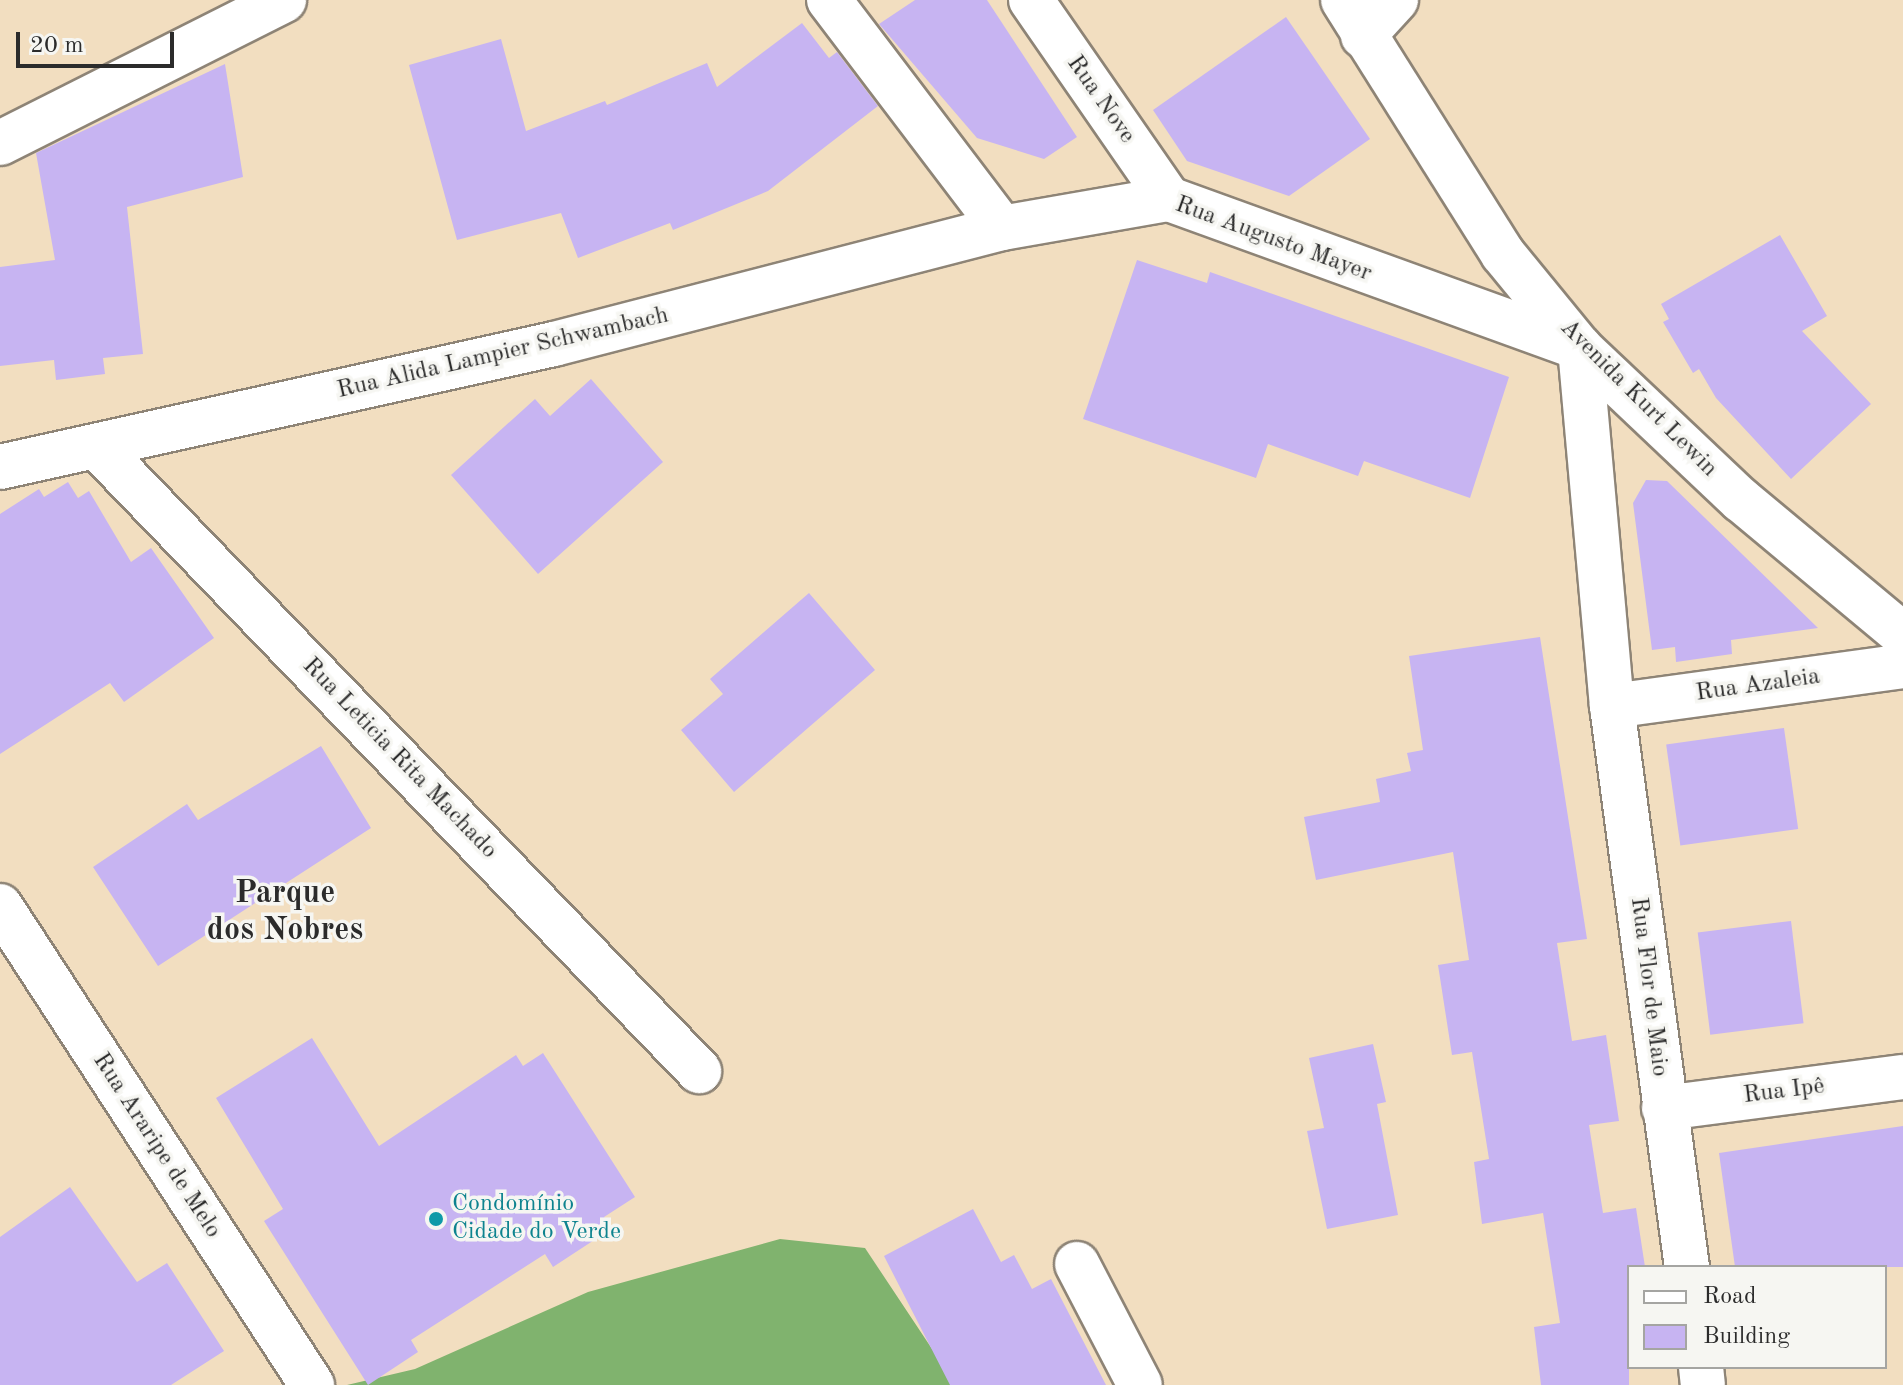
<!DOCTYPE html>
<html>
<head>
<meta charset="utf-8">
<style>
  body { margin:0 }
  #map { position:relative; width:1903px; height:1385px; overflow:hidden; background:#f2dec0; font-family:"Old Standard TT",serif }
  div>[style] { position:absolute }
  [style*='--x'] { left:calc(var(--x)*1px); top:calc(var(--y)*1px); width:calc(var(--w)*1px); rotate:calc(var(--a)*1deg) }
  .forest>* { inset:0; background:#80b36e }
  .building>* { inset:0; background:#c7b4f2; transform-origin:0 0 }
  .roads { filter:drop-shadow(2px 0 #8e8476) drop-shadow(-2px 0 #8e8476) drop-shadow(0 2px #8e8476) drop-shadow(0 -2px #8e8476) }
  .street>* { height:44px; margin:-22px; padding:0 22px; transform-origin:22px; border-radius:22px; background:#fff }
  .secondary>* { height:44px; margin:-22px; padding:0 22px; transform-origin:22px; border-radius:22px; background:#fff }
  .dots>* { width:22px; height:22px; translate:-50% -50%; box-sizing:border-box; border:4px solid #f6f6f2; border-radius:50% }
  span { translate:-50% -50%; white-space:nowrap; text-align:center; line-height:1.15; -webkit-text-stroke:7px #f6f6f2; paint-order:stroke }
  .street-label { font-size:24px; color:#2b2b2b }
  .culture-label { font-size:24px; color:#0d838f }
  .left { translate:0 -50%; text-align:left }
  .district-label { font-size:32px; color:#2b2b2b; font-weight:700 }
  .legend { position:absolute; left:1627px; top:1265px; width:260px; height:104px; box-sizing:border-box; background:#f6f6f2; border:2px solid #a5a5a2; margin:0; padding:10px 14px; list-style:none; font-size:24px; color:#2b2b2b }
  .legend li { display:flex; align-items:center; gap:16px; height:40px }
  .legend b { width:40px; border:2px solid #a5a5a2 }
  .scale { position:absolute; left:16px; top:32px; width:158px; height:36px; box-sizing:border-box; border:4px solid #2b2b2b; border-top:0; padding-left:10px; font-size:24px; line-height:28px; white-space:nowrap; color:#2b2b2b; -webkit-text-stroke:6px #f6f6f2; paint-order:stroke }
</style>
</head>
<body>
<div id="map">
  <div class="forest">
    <i style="clip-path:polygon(780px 1239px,865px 1248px,956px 1385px,347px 1385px,415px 1369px,588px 1292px)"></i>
  </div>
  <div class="building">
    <i style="clip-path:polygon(915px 0,987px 0,1077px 137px,1044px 159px,977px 138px,879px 24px)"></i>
    <i style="clip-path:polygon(1286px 17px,1370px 139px,1289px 196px,1187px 161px,1153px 110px)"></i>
    <i style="clip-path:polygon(802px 23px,829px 58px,837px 52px,878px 106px,768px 191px,673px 230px,670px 223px,578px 258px,561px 213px,457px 240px,409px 65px,501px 39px,526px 131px,605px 101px,607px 105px,707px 63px,717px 87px)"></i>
    <i style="clip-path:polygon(225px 64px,243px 177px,127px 207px,143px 354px,103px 358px,105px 374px,56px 380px,54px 360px,0 366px,0 267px,55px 260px,36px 153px)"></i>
    <i style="clip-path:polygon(1780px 235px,1827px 316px,1802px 331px,1871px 404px,1791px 479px,1716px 398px,1699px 369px,1693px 373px,1663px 322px,1669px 319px,1661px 304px)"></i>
    <i style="clip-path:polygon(1137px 260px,1207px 283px,1210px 272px,1509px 377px,1470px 498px,1364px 461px,1358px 476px,1268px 444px,1256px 478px,1083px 419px)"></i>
    <i style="clip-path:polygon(591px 379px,663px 462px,538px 574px,451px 475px,535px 399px,550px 416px)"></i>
    <i style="clip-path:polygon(1646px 480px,1667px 481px,1818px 628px,1731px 640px,1732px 654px,1676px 662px,1675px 647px,1652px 650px,1633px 503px)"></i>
    <i style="clip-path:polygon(68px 482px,78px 498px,89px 491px,131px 562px,151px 548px,214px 638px,124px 702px,110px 683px,0 754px,0 514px,39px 489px,44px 497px)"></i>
    <i style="clip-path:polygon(809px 593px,875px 670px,734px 792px,681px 730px,723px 694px,710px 679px)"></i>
    <i style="clip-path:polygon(1540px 637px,1587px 939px,1557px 943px,1572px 1041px,1606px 1035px,1619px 1121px,1589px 1125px,1603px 1213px,1636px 1208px,1645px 1267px,1629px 1267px,1629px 1385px,1541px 1385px,1534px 1327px,1560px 1323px,1543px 1213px,1482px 1224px,1474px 1162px,1489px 1159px,1472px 1052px,1452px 1055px,1438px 965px,1469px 960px,1453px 852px,1316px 880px,1304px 817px,1380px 802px,1376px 779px,1411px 771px,1407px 753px,1423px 750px,1409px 656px)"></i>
    <i style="left:1784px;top:728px;width:102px;height:119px;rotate:82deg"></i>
    <i style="clip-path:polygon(321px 746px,371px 828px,158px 966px,93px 867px,187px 804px,198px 820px)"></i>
    <i style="left:1791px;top:921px;width:103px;height:94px;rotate:83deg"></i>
    <i style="clip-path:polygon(312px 1038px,379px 1146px,516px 1055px,523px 1066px,543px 1053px,635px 1197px,604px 1217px,611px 1229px,553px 1267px,545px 1254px,411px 1340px,418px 1352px,368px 1385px,264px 1221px,283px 1209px,216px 1098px)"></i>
    <i style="clip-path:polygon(1373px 1044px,1386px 1102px,1377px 1104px,1398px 1215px,1327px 1229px,1307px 1131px,1324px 1128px,1309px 1058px)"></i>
    <i style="clip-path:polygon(1903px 1126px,1903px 1267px,1735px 1267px,1719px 1153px)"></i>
    <i style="clip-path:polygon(70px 1187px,137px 1282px,167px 1263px,224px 1351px,171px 1385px,0 1385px,0 1237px)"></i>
    <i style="clip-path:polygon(973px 1209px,1001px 1262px,1014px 1255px,1032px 1289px,1051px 1279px,1106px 1385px,950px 1385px,884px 1256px)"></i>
  </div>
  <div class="roads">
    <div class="street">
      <i style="--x:829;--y:0;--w:286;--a:52.8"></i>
      <i style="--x:1031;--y:0;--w:242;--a:55.3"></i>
      <i style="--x:1363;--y:36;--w:49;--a:-47.5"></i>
      <i style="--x:0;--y:143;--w:318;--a:-26.7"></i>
      <i style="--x:98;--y:448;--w:866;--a:46.03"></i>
      <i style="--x:0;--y:467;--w:567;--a:-12.52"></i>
      <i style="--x:554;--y:344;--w:463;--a:-14.5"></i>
      <i style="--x:1002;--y:228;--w:169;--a:-9.9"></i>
      <i style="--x:1169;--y:199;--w:437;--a:19.9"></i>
      <i style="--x:1580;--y:348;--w:359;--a:84.9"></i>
      <i style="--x:1612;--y:706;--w:566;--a:82.39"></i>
      <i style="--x:1612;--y:706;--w:294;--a:-7.8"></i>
      <i style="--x:0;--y:906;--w:572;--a:56.92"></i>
      <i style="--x:1664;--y:1108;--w:241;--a:-7.4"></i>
      <i style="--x:1077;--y:1264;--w:136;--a:62.5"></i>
      <i style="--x:1701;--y:1367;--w:18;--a:84"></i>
    </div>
    <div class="secondary">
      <i style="--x:1343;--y:0;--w:300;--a:57.8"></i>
      <i style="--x:1503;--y:254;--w:122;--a:50.7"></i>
      <i style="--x:1580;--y:348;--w:221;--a:43.4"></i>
      <i style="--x:1741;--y:500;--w:211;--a:39.8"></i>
    </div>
  </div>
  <div class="dots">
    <i style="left:436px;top:1219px;background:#0f9aa8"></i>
  </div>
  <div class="street-label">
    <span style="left:1100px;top:100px;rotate:55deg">Rua Nove</span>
    <span style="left:1273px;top:240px;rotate:20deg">Rua Augusto Mayer</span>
    <span style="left:503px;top:354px;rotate:-13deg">Rua Alida Lampier Schwambach</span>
    <span style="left:1638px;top:399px;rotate:45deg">Avenida Kurt Lewin</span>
    <span style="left:1758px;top:686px;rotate:-8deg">Rua Azaleia</span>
    <span style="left:399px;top:759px;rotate:46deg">Rua Leticia Rita Machado</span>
    <span style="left:1648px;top:987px;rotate:83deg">Rua Flor de Maio</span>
    <span style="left:1784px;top:1092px;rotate:-7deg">Rua Ipê</span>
    <span style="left:156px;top:1146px;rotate:57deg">Rua Araripe de Melo</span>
  </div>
  <div class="culture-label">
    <span class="left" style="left:452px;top:1219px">Condomínio<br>Cidade do Verde</span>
  </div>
  <div class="district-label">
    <span style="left:285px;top:913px">Parque<br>dos Nobres</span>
  </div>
  <ul class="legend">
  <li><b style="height:10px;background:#fff"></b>Road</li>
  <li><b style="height:22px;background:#c7b4f2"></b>Building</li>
  </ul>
  <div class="scale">20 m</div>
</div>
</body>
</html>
